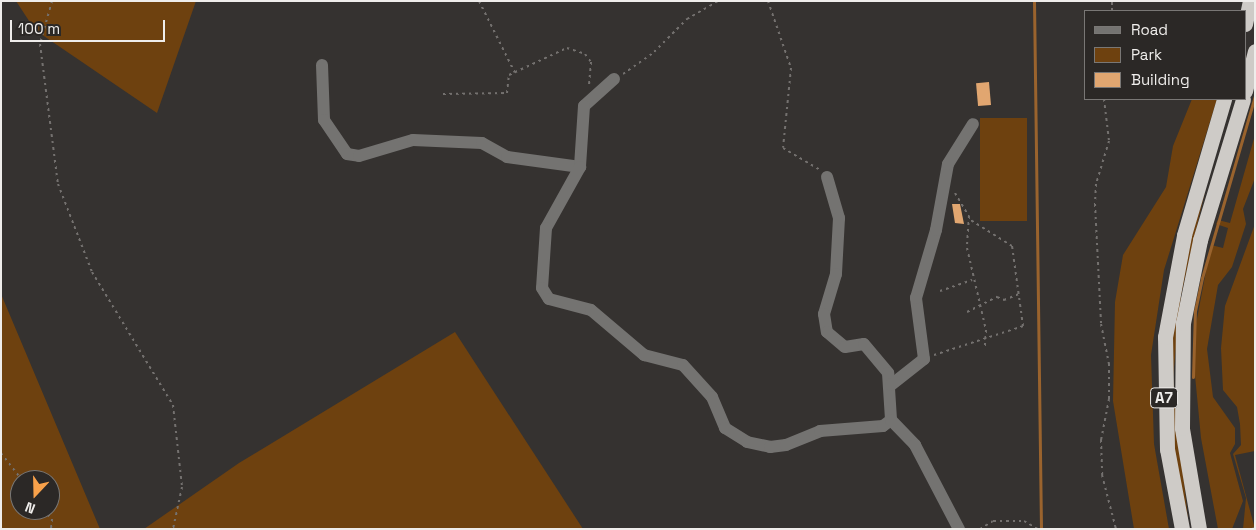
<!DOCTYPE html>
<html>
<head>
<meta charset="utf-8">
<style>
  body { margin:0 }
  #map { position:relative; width:1256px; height:530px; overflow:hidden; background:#353230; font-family:"Space Grotesk",sans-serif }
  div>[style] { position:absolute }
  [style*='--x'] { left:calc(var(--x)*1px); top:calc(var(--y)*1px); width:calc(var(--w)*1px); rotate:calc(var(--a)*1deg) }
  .green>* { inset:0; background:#6e410f; transform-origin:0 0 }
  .stream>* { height:3px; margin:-1.5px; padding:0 1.5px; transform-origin:1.5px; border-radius:1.5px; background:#9a632d }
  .building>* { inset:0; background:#e1a670; transform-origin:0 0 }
  .path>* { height:2px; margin-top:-1px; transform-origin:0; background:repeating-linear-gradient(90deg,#74716f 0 2.5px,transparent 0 6.5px) }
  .minor>* { height:12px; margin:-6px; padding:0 6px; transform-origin:6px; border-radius:6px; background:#747371 }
  .highway>* { height:15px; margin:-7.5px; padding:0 7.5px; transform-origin:7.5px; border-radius:7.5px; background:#cecbc7 }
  span { translate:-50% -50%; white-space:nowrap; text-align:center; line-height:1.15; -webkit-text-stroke:5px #2b2826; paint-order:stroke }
  .shield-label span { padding:1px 4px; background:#2b2826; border:1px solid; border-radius:4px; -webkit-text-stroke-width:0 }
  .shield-label { font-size:15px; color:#efedeb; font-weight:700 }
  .frame { position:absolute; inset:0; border:2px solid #efedeb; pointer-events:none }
  .legend { position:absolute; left:1084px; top:10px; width:162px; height:90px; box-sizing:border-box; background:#2b2826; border:1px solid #797775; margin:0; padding:6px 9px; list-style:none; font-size:15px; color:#efedeb }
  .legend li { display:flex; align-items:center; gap:10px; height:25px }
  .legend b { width:25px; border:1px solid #797775 }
  .north { position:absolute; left:10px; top:470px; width:50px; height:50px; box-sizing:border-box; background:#2b2826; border:1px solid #797775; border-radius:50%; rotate:201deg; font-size:14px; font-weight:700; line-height:20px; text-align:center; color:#efedeb }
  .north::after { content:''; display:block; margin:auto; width:18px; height:22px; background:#f8a14a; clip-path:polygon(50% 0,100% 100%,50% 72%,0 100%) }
  .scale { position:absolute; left:10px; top:20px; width:155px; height:22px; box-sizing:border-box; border:2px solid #efedeb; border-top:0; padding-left:6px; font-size:15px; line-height:18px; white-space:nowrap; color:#efedeb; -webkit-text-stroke:4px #2b2826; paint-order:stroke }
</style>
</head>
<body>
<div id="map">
  <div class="green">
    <i style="clip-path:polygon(16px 1px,196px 1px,157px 113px,35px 30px)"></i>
    <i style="clip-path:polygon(1192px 99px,1217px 99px,1164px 270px,1151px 355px,1154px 444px,1169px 529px,1134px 529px,1113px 401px,1115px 302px,1123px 255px,1166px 187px,1173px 146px)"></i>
    <i style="left:980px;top:118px;width:47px;height:103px"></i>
    <i style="clip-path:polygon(1255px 135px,1255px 178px,1243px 209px,1246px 224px,1232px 267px,1218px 285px,1207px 349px,1213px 397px,1235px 428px,1235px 444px,1230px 453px,1243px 501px,1232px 529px,1218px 529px,1201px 438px,1194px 365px,1196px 324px,1211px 245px,1223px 248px,1228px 228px,1216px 224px,1218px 220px,1230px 223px)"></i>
    <i style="clip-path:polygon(1206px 187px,1181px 295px,1173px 378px,1189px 529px,1174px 448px,1172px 341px,1188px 249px)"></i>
    <i style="clip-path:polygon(1255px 224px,1255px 451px,1235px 455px,1255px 529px,1243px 529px,1246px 498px,1233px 454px,1241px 445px,1240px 424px,1237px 407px,1223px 390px,1221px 348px,1225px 306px)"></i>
    <i style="clip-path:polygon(evenodd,1px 294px,100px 529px,1px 529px,1px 294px,20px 480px,50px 480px,50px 510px,20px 510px,20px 480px)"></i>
    <i style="clip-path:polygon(455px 332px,583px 529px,144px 529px,239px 463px)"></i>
  </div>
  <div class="stream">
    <i style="--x:1034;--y:1;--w:528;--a:89.24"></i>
    <i style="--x:1193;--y:377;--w:66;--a:-88.3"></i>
    <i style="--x:1195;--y:311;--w:34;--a:-78"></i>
    <i style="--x:1202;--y:278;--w:191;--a:-73.8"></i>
  </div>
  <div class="building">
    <i style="left:989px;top:82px;width:23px;height:13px;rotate:85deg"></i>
    <i style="clip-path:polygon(952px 204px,960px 204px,964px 224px,955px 223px)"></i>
  </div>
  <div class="path">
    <i style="--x:52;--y:1;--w:45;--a:105.6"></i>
    <i style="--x:40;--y:44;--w:141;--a:82.7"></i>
    <i style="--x:58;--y:184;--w:94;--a:68.9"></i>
    <i style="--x:92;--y:272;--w:156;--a:58.7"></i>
    <i style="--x:173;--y:405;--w:82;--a:83.7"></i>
    <i style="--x:182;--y:487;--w:43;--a:102.1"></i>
    <i style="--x:479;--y:1;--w:80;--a:63.4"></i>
    <i style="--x:768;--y:1;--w:71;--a:71.1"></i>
    <i style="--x:791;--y:68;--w:80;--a:95.7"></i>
    <i style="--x:783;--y:148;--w:43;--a:30.7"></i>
    <i style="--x:1112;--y:11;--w:10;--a:-90"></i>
    <i style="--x:623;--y:74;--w:38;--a:-35"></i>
    <i style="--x:654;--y:52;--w:47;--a:-45"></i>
    <i style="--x:687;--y:19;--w:36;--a:-30"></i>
    <i style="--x:443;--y:94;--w:64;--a:-0.9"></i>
    <i style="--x:507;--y:93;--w:18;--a:-84"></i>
    <i style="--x:509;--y:75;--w:64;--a:-25"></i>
    <i style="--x:567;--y:48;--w:19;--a:18"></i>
    <i style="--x:585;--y:54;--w:10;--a:53"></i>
    <i style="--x:591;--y:62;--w:25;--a:95"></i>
    <i style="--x:1104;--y:99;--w:42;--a:83.2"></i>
    <i style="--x:1109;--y:141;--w:45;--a:106.8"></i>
    <i style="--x:1096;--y:184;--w:20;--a:93"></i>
    <i style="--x:1095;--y:204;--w:120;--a:87.1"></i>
    <i style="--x:1101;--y:324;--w:41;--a:78.7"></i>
    <i style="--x:1109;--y:364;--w:35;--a:90"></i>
    <i style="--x:1109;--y:399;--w:42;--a:101"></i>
    <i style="--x:1101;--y:440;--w:35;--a:88"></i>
    <i style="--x:1102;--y:475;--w:56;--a:75.5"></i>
    <i style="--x:955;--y:193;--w:27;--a:59"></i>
    <i style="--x:969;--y:216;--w:32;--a:94"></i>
    <i style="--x:967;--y:248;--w:84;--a:77"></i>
    <i style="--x:986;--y:330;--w:16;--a:94"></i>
    <i style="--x:940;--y:291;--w:34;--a:-19"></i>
    <i style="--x:967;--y:312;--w:34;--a:-27"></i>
    <i style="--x:997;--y:297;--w:8;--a:23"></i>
    <i style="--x:1004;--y:300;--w:16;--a:-22"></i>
    <i style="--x:934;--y:355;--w:94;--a:-18"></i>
    <i style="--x:1023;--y:326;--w:81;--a:-97.8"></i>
    <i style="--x:1012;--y:246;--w:51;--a:-147.9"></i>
    <i style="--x:1;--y:453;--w:34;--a:52"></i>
    <i style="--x:43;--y:510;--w:13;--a:45"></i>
    <i style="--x:52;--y:519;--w:10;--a:96"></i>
    <i style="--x:980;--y:529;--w:15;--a:-32"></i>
    <i style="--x:993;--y:521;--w:31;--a:0"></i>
    <i style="--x:1024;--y:521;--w:16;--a:30"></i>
    <i style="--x:1252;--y:529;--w:3;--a:-18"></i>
  </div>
  <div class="minor">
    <i style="--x:322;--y:65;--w:55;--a:87.9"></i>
    <i style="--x:324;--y:120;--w:41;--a:55.9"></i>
    <i style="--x:347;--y:154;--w:12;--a:9"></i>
    <i style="--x:359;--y:156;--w:56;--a:-16.5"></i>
    <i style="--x:413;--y:140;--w:69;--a:2.5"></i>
    <i style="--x:482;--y:143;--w:29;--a:29"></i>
    <i style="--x:507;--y:157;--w:74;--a:7.8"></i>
    <i style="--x:614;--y:79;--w:40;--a:138"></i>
    <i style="--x:584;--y:106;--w:61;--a:93.8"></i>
    <i style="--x:580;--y:167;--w:70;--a:119.1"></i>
    <i style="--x:546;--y:228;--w:60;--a:93.8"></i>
    <i style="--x:542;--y:288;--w:13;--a:58"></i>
    <i style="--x:549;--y:299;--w:43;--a:14.7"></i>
    <i style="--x:591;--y:310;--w:70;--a:40.3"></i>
    <i style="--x:644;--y:355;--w:40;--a:14.4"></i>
    <i style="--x:683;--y:365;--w:43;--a:47.8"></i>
    <i style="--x:712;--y:397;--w:34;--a:67"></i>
    <i style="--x:725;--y:428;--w:26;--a:32"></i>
    <i style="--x:747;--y:442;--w:24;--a:12"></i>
    <i style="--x:770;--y:447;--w:16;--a:-7"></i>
    <i style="--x:786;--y:445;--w:37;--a:-22"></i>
    <i style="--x:820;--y:431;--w:63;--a:-4.5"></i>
    <i style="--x:883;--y:426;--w:10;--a:-37"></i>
    <i style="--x:827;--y:177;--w:43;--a:73.7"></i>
    <i style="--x:839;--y:218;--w:56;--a:93.1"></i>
    <i style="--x:836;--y:274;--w:42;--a:106.7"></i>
    <i style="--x:824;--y:314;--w:18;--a:81"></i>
    <i style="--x:827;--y:332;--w:23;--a:40"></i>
    <i style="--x:845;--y:347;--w:19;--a:-9"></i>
    <i style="--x:864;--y:344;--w:38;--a:50"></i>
    <i style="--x:888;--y:373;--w:47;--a:86.3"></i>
    <i style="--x:891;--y:420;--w:35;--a:46"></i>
    <i style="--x:915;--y:445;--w:95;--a:62.4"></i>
    <i style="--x:891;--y:385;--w:42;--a:-38.2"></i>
    <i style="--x:924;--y:359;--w:62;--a:-97.5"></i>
    <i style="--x:916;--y:298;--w:71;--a:-73.6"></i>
    <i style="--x:936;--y:230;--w:67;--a:-79.7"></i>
    <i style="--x:948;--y:164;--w:47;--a:-58"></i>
  </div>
  <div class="highway">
    <i style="--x:1245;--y:24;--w:24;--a:-78"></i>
    <i style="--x:1245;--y:91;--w:41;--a:-76"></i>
    <i style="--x:1182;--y:529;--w:81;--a:-100.6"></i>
    <i style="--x:1167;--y:449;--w:112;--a:-91"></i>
    <i style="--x:1165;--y:337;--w:104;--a:-79.4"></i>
    <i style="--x:1184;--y:235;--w:142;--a:-73.6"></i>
    <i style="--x:1199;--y:529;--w:102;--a:-99.6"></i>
    <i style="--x:1182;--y:428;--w:105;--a:-89.5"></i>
    <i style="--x:1183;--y:323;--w:85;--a:-78.4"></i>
    <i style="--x:1200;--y:240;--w:147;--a:-73"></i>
  </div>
  <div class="shield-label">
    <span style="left:1164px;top:398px">A7</span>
  </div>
  <div class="frame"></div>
  <ul class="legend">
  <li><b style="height:6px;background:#747371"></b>Road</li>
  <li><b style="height:14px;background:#6e410f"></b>Park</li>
  <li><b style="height:14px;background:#e1a670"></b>Building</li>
  </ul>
  <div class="north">N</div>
  <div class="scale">100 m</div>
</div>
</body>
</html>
